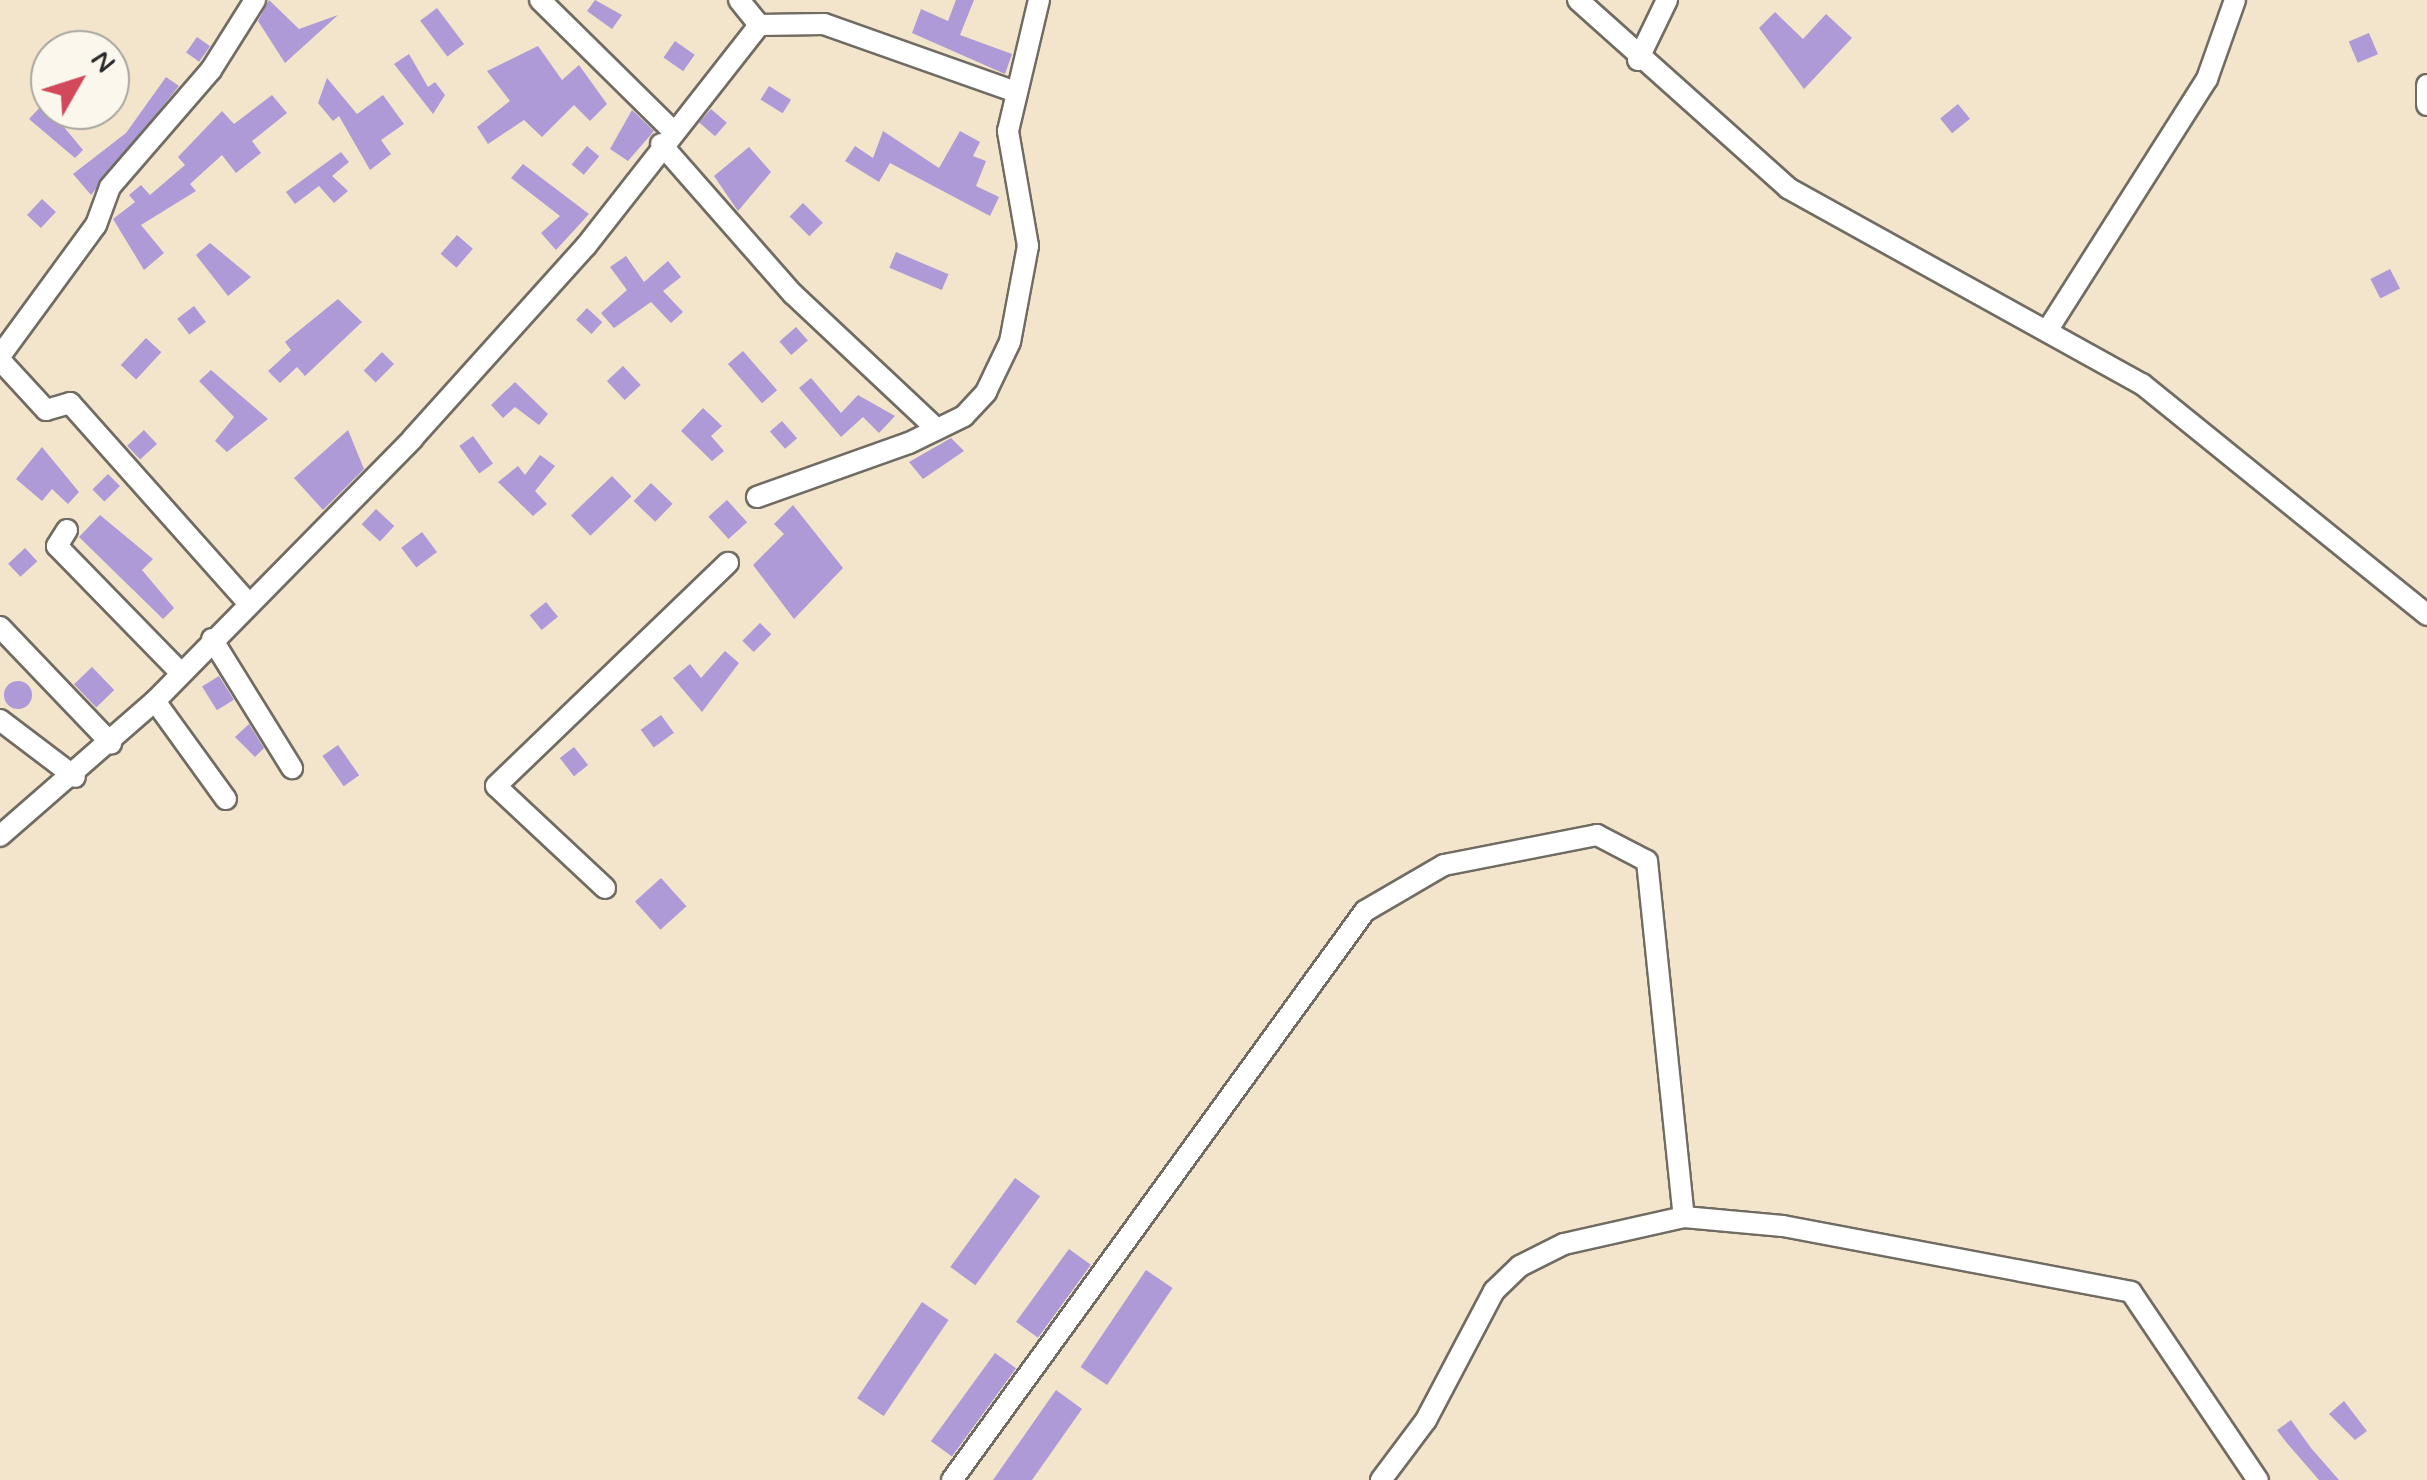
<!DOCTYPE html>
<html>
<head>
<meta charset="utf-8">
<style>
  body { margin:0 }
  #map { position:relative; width:2427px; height:1480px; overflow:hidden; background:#f3e5cb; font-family:Mynerve,sans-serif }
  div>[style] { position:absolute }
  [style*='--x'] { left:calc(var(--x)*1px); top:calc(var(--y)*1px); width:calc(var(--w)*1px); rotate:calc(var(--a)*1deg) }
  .building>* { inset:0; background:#ad9ad6; transform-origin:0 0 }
  .round { border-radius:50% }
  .roads { filter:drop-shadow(2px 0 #716c63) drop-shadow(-2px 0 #716c63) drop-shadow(0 2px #716c63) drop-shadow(0 -2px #716c63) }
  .minor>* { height:20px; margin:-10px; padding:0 10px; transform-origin:10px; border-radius:10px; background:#fff }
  span { translate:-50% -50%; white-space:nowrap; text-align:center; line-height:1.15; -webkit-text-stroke:8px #fbf7ec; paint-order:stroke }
  .north { position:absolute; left:30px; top:30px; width:100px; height:100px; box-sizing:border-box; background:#fbf7ec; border:2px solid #a8a59f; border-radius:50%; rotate:51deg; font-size:28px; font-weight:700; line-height:40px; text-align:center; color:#2b2b2b }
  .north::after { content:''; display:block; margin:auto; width:35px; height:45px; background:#d1495b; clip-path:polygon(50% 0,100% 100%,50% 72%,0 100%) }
</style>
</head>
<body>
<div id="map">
  <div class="building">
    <i style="clip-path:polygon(269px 0,299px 29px,338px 15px,285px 63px,258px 21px)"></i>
    <i style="clip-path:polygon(595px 0,622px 15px,612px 29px,587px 11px)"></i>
    <i style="clip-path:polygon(956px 0,974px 0,960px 35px,1012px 54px,1005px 74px,912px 33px,921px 9px,948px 21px)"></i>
    <i style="left:437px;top:8px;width:45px;height:21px;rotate:53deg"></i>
    <i style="clip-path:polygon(1775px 12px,1803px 39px,1826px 14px,1852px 38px,1804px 89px,1759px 28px)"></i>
    <i style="left:2369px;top:33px;width:23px;height:22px;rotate:67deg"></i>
    <i style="left:197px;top:37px;width:16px;height:19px;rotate:35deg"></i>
    <i style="left:675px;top:41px;width:24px;height:20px;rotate:35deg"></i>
    <i style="clip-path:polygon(538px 46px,562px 80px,579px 65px,607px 104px,590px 121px,574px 105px,542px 137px,524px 120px,488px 144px,477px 127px,510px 101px,487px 71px)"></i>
    <i style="clip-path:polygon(409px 54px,428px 87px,435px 82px,445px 95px,433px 114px,394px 64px)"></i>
    <i style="clip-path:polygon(166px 77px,179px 86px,91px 195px,73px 174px,126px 133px)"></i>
    <i style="clip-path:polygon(327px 78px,357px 114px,383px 95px,404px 124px,381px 140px,391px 154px,370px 170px,339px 116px,333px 121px,318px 103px)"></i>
    <i style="left:769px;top:86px;width:26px;height:16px;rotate:32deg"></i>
    <i style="clip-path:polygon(272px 95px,287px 113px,252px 141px,261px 153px,236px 173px,222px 155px,190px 184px,196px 191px,141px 225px,164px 253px,144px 270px,113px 219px,135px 202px,129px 195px,141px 185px,150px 195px,185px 165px,178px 157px,222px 111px,234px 124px)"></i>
    <i style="clip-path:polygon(44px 103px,83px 150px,75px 158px,29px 119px)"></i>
    <i style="left:1958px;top:104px;width:19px;height:23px;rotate:51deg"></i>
    <i style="left:711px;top:109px;width:21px;height:18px;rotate:41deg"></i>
    <i style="clip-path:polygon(632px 110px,654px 131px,628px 161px,610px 149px)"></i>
    <i style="clip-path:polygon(883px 131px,939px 168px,960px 131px,980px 142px,973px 156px,986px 161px,976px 186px,999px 197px,990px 216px,890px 163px,879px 182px,845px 161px,855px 146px,873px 158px)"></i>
    <i style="left:587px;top:146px;width:16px;height:24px;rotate:40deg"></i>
    <i style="clip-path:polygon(749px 147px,771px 172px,738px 211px,714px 176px)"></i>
    <i style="clip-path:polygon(341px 152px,349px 162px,332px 176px,348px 191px,334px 203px,319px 186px,295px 204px,286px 192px)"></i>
    <i style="clip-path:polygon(523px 164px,589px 214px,556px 250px,541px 233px,560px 216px,511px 178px)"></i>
    <i style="left:42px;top:199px;width:19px;height:22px;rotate:43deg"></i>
    <i style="left:803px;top:203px;width:28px;height:19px;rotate:45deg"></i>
    <i style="left:457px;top:235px;width:21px;height:25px;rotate:41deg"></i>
    <i style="clip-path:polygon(210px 243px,251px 277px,228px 296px,196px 255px)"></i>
    <i style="left:896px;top:252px;width:57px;height:17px;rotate:23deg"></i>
    <i style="clip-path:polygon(626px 256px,644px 282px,668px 261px,681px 277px,663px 291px,683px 312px,671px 323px,651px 302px,614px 328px,601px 313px,627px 290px,610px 267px)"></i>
    <i style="left:2390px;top:269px;width:22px;height:22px;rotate:63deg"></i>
    <i style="clip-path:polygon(338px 299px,362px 322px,305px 376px,297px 367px,280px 383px,268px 371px,291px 350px,285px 342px)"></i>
    <i style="left:194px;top:306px;width:20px;height:21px;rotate:53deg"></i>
    <i style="left:587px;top:308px;width:21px;height:16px;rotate:43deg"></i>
    <i style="left:796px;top:327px;width:18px;height:22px;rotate:49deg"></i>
    <i style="left:146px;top:338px;width:21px;height:37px;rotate:43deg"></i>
    <i style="left:743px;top:351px;width:52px;height:20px;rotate:49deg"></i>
    <i style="left:382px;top:352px;width:17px;height:26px;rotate:45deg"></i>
    <i style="left:623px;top:366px;width:26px;height:22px;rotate:47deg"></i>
    <i style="clip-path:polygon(211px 370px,268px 419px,227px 452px,215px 441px,234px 417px,199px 381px)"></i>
    <i style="clip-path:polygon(811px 378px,841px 413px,858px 395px,895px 416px,879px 433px,863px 417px,841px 437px,799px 388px)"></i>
    <i style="clip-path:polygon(515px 382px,548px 414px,539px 425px,515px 407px,503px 418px,491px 405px)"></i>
    <i style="clip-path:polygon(703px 408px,722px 426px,711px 436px,724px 451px,712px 461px,681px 431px)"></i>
    <i style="left:782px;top:421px;width:23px;height:16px;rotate:49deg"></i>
    <i style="left:144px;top:430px;width:19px;height:23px;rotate:47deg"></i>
    <i style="clip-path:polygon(348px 430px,364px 469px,323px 510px,294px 478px)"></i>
    <i style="left:473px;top:436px;width:34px;height:17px;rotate:54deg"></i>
    <i style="clip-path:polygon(951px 438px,964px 451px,923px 479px,909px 462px)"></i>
    <i style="clip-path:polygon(42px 447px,79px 492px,68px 504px,52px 489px,42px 501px,16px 479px)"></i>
    <i style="clip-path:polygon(540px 455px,555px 466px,535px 491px,547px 504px,533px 516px,498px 482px,518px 466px,525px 475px)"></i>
    <i style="left:108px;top:474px;width:17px;height:22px;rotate:45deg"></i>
    <i style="left:612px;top:476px;width:28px;height:57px;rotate:46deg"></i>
    <i style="left:651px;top:483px;width:30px;height:25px;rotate:44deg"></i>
    <i style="left:727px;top:500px;width:30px;height:25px;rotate:48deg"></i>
    <i style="clip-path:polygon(793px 505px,843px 568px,794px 619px,753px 565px,784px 534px,774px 524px)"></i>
    <i style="left:376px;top:509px;width:25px;height:21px;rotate:43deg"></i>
    <i style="clip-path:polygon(100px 515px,153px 559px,142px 570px,174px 608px,163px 619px,79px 537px)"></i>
    <i style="left:422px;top:532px;width:25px;height:26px;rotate:53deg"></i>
    <i style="left:25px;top:548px;width:18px;height:23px;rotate:47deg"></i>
    <i style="left:546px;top:602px;width:19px;height:21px;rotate:51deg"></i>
    <i style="left:760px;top:623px;width:16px;height:25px;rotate:45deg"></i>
    <i style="clip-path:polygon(725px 651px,739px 663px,702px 712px,673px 678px,690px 664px,701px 678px)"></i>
    <i style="left:92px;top:667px;width:32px;height:25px;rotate:46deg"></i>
    <i style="left:219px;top:676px;width:28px;height:20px;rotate:58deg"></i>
    <i class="round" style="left:4px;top:681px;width:28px;height:28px"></i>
    <i style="left:661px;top:715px;width:22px;height:25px;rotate:54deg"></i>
    <i style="clip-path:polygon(249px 724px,264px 748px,255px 757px,235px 737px)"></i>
    <i style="left:338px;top:745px;width:37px;height:19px;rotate:55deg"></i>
    <i style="left:574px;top:747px;width:23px;height:18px;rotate:52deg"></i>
    <i style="left:661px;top:878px;width:38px;height:35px;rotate:48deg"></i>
    <i style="left:1015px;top:1178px;width:31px;height:110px;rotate:36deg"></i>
    <i style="left:1069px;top:1249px;width:27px;height:90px;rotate:36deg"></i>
    <i style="left:1146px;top:1270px;width:32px;height:117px;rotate:34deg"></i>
    <i style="left:922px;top:1302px;width:32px;height:116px;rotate:34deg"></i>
    <i style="left:995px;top:1353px;width:26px;height:109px;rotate:36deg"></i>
    <i style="clip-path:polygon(1056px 1390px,1082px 1409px,1032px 1480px,993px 1480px)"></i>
    <i style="clip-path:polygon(2344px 1401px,2367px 1431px,2355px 1440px,2329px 1414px)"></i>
    <i style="clip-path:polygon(2291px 1420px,2311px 1448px,2339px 1480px,2319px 1480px,2286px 1442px,2277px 1430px)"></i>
  </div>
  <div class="roads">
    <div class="minor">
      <i style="--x:540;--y:0;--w:184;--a:44.6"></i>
      <i style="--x:739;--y:0;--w:32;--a:51"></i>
      <i style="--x:1578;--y:0;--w:282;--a:41.8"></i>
      <i style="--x:1788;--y:188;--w:405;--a:29"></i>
      <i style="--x:2142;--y:384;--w:367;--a:39"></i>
      <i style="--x:1638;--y:60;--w:67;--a:-64.2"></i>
      <i style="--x:2427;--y:85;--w:20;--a:90"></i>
      <i style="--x:661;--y:144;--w:200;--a:48.7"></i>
      <i style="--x:793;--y:294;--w:197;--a:43.2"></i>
      <i style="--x:2047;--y:331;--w:299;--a:-57.6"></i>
      <i style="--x:2207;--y:79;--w:84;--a:-70.5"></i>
      <i style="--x:0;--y:356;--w:162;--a:-53.8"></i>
      <i style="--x:96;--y:225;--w:40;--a:-69.8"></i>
      <i style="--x:110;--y:187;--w:155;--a:-49.2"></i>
      <i style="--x:211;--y:70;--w:83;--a:-57.8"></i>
      <i style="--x:0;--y:360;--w:68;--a:47.4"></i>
      <i style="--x:46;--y:410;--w:25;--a:-16"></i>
      <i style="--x:70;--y:403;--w:268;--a:48.3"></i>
      <i style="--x:757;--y:497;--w:161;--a:-19.6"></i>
      <i style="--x:909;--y:443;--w:61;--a:-26.1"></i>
      <i style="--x:964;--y:416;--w:33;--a:-47"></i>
      <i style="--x:986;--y:392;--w:55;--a:-64.4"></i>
      <i style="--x:1010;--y:342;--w:98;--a:-79.4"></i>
      <i style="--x:1028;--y:246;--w:117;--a:-99.9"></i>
      <i style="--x:1008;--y:131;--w:135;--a:-76.7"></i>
      <i style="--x:67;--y:530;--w:19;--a:122"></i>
      <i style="--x:57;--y:546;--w:177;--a:45.7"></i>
      <i style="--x:0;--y:627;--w:161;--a:46.3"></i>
      <i style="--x:212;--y:639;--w:152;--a:58.2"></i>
      <i style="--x:155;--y:701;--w:121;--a:54.1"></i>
      <i style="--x:0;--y:720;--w:94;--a:37.2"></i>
      <i style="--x:0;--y:836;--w:206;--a:-41.1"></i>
      <i style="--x:155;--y:701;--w:368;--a:-45.5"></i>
      <i style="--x:413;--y:438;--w:258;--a:-48"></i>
      <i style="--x:586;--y:246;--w:281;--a:-51.9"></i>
      <i style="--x:759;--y:25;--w:65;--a:-0.9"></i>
      <i style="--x:824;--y:24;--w:201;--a:19.5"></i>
      <i style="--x:605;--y:888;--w:149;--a:-136.9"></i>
      <i style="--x:496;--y:786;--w:322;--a:-43.9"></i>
      <i style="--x:952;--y:1480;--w:703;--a:-54.03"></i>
      <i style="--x:1365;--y:911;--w:91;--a:-30.2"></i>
      <i style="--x:1444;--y:865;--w:156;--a:-11.1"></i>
      <i style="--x:1597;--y:835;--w:56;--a:27.5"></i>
      <i style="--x:1647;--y:861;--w:358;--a:84.1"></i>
      <i style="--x:1381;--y:1480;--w:75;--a:-53.1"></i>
      <i style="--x:1426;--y:1420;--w:146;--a:-62.2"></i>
      <i style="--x:1494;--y:1291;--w:36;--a:-44"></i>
      <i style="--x:1520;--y:1266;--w:49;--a:-26.6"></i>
      <i style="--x:1564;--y:1244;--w:123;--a:-12.7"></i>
      <i style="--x:1684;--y:1217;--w:99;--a:5.2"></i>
      <i style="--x:1783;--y:1226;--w:354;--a:10.7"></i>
      <i style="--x:2131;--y:1292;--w:227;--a:56"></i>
    </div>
  </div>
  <div class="north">N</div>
</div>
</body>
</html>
